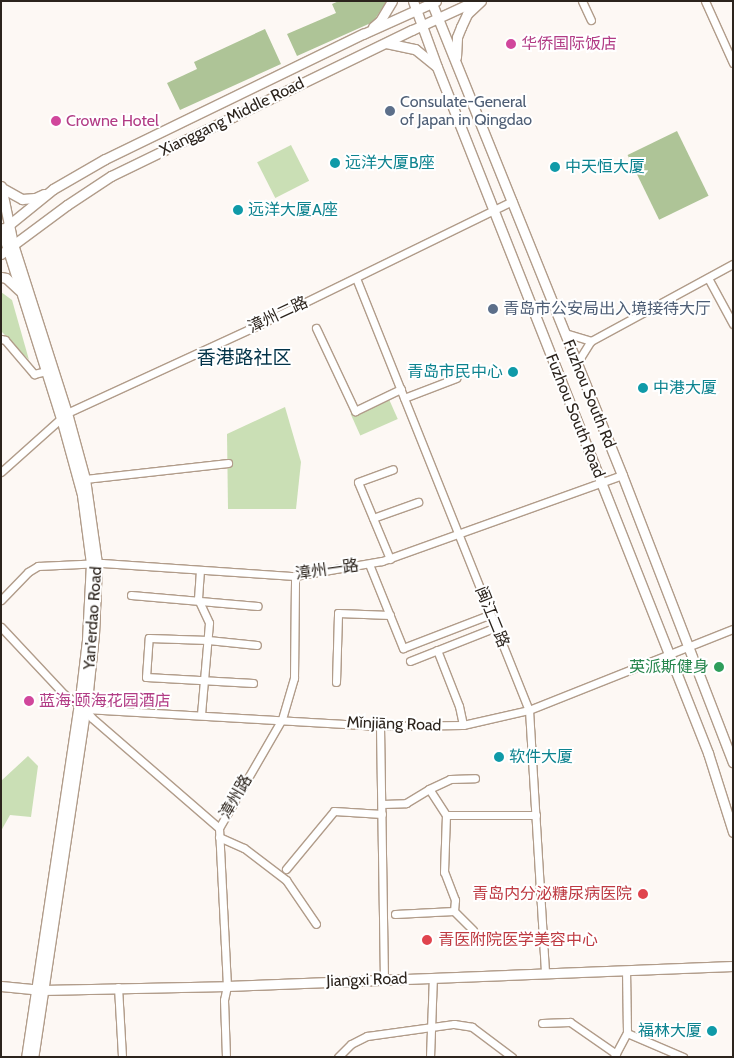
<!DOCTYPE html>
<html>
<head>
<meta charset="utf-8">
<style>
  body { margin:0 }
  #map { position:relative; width:734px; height:1058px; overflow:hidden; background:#fdf8f4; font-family:Cabin,"Noto Sans SC",sans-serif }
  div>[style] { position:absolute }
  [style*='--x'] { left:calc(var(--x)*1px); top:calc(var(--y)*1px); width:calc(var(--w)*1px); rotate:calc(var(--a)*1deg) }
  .green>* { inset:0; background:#cadfb5; transform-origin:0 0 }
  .forest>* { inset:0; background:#aec497; transform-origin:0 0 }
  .roads { filter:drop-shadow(1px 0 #b19c8a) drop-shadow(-1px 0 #b19c8a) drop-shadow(0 1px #b19c8a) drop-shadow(0 -1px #b19c8a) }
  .minor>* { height:7px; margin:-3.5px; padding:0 3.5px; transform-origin:3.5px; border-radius:3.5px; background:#fff }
  .major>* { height:9px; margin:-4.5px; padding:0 4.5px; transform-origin:4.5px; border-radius:4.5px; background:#fff }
  .dots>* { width:14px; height:14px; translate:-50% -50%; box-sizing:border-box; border:2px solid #fff; border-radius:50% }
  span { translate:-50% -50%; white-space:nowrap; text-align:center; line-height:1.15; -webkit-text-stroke:4px #fff; paint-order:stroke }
  .hotel-label { font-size:16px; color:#b23c85 }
  .left { translate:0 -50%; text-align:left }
  .service-label { font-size:16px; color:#4e5e75 }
  .street-label { font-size:16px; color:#2c241d }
  .culture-label { font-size:16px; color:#0d838f }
  .right { translate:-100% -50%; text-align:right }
  .leisure-label { font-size:16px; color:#27864d }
  .health-label { font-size:16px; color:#be3a42 }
  .quarter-label { font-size:19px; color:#033348 }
  .frame { position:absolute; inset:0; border:2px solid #2c241d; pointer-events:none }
</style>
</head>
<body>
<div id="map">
  <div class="green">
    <i style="left:291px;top:145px;width:40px;height:38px;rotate:63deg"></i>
    <i style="clip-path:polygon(1px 292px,12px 300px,29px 360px,1px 331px)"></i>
    <i style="left:388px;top:397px;width:24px;height:41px;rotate:66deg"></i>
    <i style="clip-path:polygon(285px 407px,301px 462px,296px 509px,228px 509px,227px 434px)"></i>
    <i style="clip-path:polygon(28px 756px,38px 766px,31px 817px,10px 815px,1px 831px,1px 781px)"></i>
  </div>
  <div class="forest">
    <i style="clip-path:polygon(339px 1px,387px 1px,373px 22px,297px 56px,287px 34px,336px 13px,332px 4px)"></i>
    <i style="clip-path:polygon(265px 29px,281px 64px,180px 110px,167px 83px,197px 69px,194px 62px)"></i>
    <i style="left:677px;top:131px;width:72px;height:55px;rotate:64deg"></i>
  </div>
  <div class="roads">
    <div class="minor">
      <i style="--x:582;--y:1;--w:21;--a:65"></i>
      <i style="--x:705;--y:1;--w:68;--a:65.7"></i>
      <i style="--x:356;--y:278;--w:465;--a:68.2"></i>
      <i style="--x:529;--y:710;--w:264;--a:86.5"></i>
      <i style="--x:708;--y:278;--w:52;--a:61.5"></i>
      <i style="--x:316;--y:328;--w:92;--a:64.8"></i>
      <i style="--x:355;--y:411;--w:51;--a:-25.6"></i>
      <i style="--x:565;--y:333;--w:27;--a:17"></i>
      <i style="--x:591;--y:341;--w:162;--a:-28.5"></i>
      <i style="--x:1;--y:339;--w:4;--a:14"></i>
      <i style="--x:5;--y:340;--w:45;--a:49.5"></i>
      <i style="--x:34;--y:374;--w:12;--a:-14"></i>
      <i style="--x:577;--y:363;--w:26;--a:-58"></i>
      <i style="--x:404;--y:398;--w:56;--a:-21"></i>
      <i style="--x:1;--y:472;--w:89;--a:-41.8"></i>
      <i style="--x:67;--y:413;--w:201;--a:-24.7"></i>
      <i style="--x:250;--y:329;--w:292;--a:-26"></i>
      <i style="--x:85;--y:479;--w:144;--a:-6.4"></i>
      <i style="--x:373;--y:518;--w:48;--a:-19.6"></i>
      <i style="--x:390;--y:559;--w:83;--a:-112.6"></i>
      <i style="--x:358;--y:482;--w:37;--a:-20"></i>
      <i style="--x:369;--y:564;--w:91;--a:68"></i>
      <i style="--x:403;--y:648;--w:94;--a:-21.1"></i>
      <i style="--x:200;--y:570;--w:29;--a:94"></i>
      <i style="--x:198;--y:599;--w:26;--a:65"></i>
      <i style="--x:209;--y:623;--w:92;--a:95"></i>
      <i style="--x:131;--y:595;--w:127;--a:5"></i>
      <i style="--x:1;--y:600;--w:39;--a:-46"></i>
      <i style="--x:28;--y:572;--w:12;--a:-31"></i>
      <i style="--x:38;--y:566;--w:64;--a:-2.7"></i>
      <i style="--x:102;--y:563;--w:193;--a:3.9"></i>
      <i style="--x:295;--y:576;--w:88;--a:-9.8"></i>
      <i style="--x:382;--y:561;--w:255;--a:-19.7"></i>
      <i style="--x:1;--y:627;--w:92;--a:46.8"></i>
      <i style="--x:64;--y:694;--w:26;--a:36"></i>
      <i style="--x:85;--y:709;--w:11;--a:52"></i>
      <i style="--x:92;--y:718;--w:168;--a:40.9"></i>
      <i style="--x:437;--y:650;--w:60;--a:68.6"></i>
      <i style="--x:459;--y:706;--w:19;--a:78"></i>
      <i style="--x:410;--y:661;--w:92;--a:-21.6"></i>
      <i style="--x:336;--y:682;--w:69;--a:-88.3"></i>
      <i style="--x:338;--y:613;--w:52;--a:2.2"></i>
      <i style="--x:253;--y:683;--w:107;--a:-176.8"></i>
      <i style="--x:146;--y:677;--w:39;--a:-86"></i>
      <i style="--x:149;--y:638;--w:59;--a:1.9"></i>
      <i style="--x:208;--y:640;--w:49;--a:5.8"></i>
      <i style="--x:85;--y:709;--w:295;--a:3.3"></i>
      <i style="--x:380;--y:726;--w:83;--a:-0.7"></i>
      <i style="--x:463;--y:725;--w:68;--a:-12.8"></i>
      <i style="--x:529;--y:710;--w:219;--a:-21.7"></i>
      <i style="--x:380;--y:726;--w:252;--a:89.1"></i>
      <i style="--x:382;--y:804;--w:24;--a:-2"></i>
      <i style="--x:406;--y:803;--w:27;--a:-31"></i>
      <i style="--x:446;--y:815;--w:31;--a:-123"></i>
      <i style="--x:429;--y:789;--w:23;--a:-25"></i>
      <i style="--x:450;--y:779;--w:25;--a:-2"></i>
      <i style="--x:219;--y:837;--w:27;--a:24"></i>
      <i style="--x:244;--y:848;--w:53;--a:37.3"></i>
      <i style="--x:286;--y:880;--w:53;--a:55.7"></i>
      <i style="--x:286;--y:869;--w:75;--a:-50.4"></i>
      <i style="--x:334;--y:811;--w:48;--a:3.6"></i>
      <i style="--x:395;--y:914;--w:59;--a:-2.9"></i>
      <i style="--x:473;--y:930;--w:27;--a:-135"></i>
      <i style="--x:454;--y:911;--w:11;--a:-85"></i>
      <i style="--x:455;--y:900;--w:30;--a:-111"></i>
      <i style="--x:444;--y:872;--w:57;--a:-88"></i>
      <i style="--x:446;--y:815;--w:90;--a:0"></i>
      <i style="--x:118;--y:987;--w:70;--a:86.7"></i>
      <i style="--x:542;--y:1023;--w:28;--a:-2"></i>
      <i style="--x:570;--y:1022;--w:56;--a:34.8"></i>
      <i style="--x:627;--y:1033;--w:61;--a:23.2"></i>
      <i style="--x:226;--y:1057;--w:57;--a:-92"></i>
      <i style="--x:224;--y:1000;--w:14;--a:-78"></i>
      <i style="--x:227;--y:986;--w:158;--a:-92.9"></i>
      <i style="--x:219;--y:828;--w:126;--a:-60"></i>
      <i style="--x:282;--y:719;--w:43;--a:-73.7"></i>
      <i style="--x:294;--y:678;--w:102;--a:-89.4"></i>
      <i style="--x:338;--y:1057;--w:18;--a:-45"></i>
      <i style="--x:351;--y:1044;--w:18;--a:-27"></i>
      <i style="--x:367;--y:1036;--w:88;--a:-7.9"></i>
      <i style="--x:454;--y:1024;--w:18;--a:9"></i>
      <i style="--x:472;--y:1027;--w:50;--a:36.9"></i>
      <i style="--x:430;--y:1057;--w:80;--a:-87.9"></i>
      <i style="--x:614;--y:1057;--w:27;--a:-62"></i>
      <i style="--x:627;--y:1033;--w:63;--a:-90.9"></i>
    </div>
    <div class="major">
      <i style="--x:413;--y:1;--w:70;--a:70"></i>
      <i style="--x:437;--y:67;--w:738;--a:68.44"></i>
      <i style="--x:708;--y:753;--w:83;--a:72.4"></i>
      <i style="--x:431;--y:1;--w:511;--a:68.05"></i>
      <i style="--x:622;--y:475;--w:308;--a:68.9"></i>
      <i style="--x:373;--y:27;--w:9;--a:-41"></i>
      <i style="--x:380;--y:21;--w:23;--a:-59"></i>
      <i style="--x:386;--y:43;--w:30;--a:12"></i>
      <i style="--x:415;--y:49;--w:27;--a:39"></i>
      <i style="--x:456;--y:57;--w:20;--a:-87"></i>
      <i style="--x:457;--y:37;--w:11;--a:-68"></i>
      <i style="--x:461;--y:27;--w:14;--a:-65"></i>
      <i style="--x:467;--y:14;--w:19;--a:-43"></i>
      <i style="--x:1;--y:186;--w:59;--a:78.3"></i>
      <i style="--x:13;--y:244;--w:177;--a:72.3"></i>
      <i style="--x:67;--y:413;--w:68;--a:74.7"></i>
      <i style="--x:85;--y:479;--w:85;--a:81.9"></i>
      <i style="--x:97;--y:563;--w:71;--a:92.4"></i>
      <i style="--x:94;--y:634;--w:57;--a:96"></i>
      <i style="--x:88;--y:691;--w:370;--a:98.5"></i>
      <i style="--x:2;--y:188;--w:23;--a:29"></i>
      <i style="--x:22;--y:199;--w:13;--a:-4"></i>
      <i style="--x:35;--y:198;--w:10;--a:-24"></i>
      <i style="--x:1;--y:228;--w:199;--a:72.5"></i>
      <i style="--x:61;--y:418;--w:80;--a:74.7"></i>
      <i style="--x:82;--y:495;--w:69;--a:82.5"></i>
      <i style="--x:91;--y:563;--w:77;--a:93"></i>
      <i style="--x:87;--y:640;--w:50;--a:96.8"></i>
      <i style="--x:81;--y:690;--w:371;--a:98.5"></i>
      <i style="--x:5;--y:228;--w:62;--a:-39.1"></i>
      <i style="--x:53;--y:189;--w:60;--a:-30"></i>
      <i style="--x:105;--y:159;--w:287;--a:-25.9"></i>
      <i style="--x:363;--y:34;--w:80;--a:-24.3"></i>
      <i style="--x:1;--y:254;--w:82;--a:-36.6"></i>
      <i style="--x:67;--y:205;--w:53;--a:-33.4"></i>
      <i style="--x:111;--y:176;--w:335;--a:-25.9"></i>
      <i style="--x:412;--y:30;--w:69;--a:-24.7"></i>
      <i style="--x:1;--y:277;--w:5;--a:11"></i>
      <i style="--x:6;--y:278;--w:18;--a:43"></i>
      <i style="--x:1;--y:986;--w:41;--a:5.6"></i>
      <i style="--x:42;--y:990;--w:185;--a:-1.2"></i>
      <i style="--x:227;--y:986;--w:506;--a:-2.26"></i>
    </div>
  </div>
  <div class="dots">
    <i style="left:511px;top:44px;background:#d1479c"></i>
    <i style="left:390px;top:111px;background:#5c6f8a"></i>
    <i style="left:56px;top:121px;background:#d1479c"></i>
    <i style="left:335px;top:163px;background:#0f9aa8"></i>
    <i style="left:555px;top:167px;background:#0f9aa8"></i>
    <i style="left:238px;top:210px;background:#0f9aa8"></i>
    <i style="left:493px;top:309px;background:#5c6f8a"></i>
    <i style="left:513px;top:372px;background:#0f9aa8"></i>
    <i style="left:643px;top:388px;background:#0f9aa8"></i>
    <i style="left:719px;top:667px;background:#2e9e5b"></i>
    <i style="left:29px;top:701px;background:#d1479c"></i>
    <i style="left:499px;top:757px;background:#0f9aa8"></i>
    <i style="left:643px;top:894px;background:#e0444e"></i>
    <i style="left:427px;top:940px;background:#e0444e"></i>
    <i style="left:712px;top:1031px;background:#0f9aa8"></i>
  </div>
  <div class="hotel-label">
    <span class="left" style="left:521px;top:44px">华侨国际饭店</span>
    <span class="left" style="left:66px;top:121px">Crowne Hotel</span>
    <span class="left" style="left:39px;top:701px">蓝海·颐海花园酒店</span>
  </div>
  <div class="service-label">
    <span class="left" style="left:400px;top:111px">Consulate-General<br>of Japan in Qingdao</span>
    <span class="left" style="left:503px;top:309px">青岛市公安局出入境接待大厅</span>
  </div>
  <div class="street-label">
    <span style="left:232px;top:117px;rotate:-26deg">Xianggang Middle Road</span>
    <span style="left:278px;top:315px;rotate:-25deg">漳州二路</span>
    <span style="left:589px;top:394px;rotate:68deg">Fuzhou South Rd</span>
    <span style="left:575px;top:416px;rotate:68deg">Fuzhou South Road</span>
    <span style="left:327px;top:570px;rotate:-8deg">漳州一路</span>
    <span style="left:492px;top:617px;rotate:68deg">闽江二路</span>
    <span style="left:93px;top:618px;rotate:-86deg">Yan'erdao Road</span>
    <span style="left:394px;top:724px;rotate:2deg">Mǐnjiāng Road</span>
    <span style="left:236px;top:797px;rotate:-60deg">漳州路</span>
    <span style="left:367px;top:980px;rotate:-2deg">Jiangxi Road</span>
  </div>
  <div class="culture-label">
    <span class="left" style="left:345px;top:163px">远洋大厦B座</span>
    <span class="left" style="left:565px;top:167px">中天恒大厦</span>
    <span class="left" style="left:248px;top:210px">远洋大厦A座</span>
    <span class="right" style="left:503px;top:372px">青岛市民中心</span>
    <span class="left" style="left:653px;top:388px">中港大厦</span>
    <span class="left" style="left:509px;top:757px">软件大厦</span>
    <span class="right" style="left:702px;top:1031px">福林大厦</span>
  </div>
  <div class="leisure-label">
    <span class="right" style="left:709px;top:667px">英派斯健身</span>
  </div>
  <div class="health-label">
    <span class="right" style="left:632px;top:894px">青岛内分泌糖尿病医院</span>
    <span class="left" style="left:438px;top:940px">青医附院医学美容中心</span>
  </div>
  <div class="quarter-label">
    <span style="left:244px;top:358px">香港路社区</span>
  </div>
  <div class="frame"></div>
</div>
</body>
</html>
